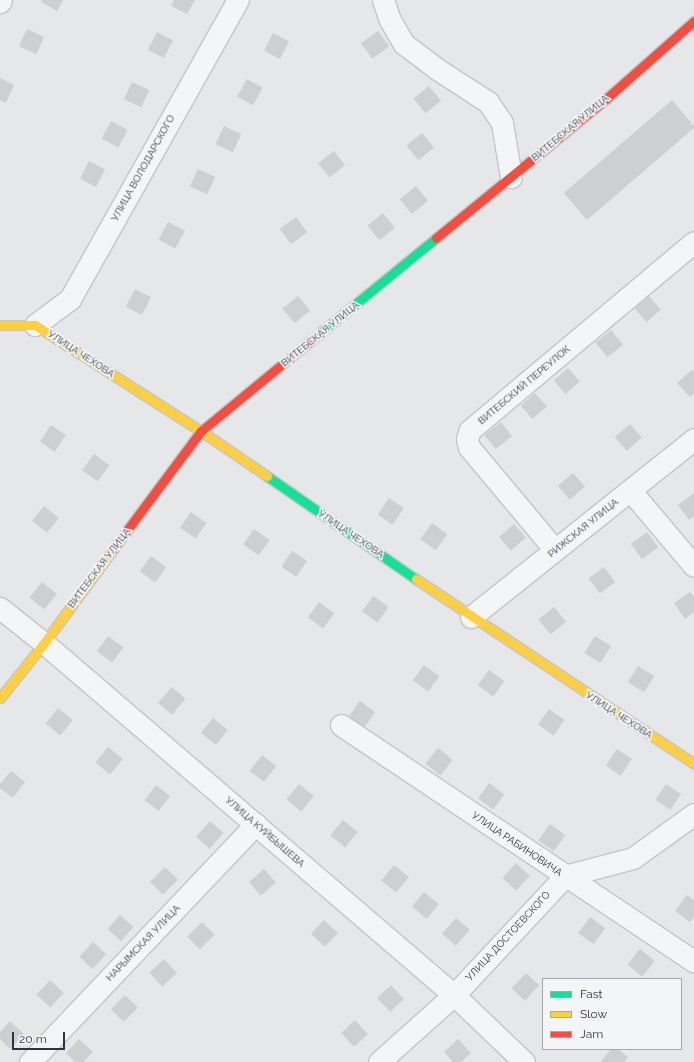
<!DOCTYPE html>
<html>
<head>
<meta charset="utf-8">
<style>
  body { margin:0 }
  #map { position:relative; width:694px; height:1062px; overflow:hidden; background:#e5e7e9; font-family:Raleway,sans-serif }
  div>[style] { position:absolute }
  [style*='--x'] { left:calc(var(--x)*1px); top:calc(var(--y)*1px); width:calc(var(--w)*1px); rotate:calc(var(--a)*1deg) }
  .building>* { inset:0; background:#cdcfd1; transform-origin:0 0 }
  .roads { filter:drop-shadow(1px 0 #c3c5c7) drop-shadow(-1px 0 #c3c5c7) drop-shadow(0 1px #c3c5c7) drop-shadow(0 -1px #c3c5c7) }
  .street>* { height:21px; margin:-10.5px; padding:0 10.5px; transform-origin:10.5px; border-radius:10.5px; background:#f4f5f6 }
  .fast>* { height:9px; margin:-4.5px; padding:0 4.5px; transform-origin:4.5px; border-radius:4.5px; background:#16e098 }
  .slow>* { height:9px; margin:-4.5px; padding:0 4.5px; transform-origin:4.5px; border-radius:4.5px; background:#ffcf43 }
  .jam>* { height:9px; margin:-4.5px; padding:0 4.5px; transform-origin:4.5px; border-radius:4.5px; background:#f24e42 }
  span { translate:-50% -50%; white-space:nowrap; text-align:center; line-height:1.15; -webkit-text-stroke:3.5px #f3f5f7; paint-order:stroke }
  .street-label { font-size:10px; color:#2d3540 }
  .legend { position:absolute; left:542px; top:978px; width:140px; height:72px; box-sizing:border-box; background:#f3f5f7; border:1px solid #a4a8ae; margin:0; padding:5px 7px; list-style:none; font-size:12px; color:#2d3540 }
  .legend li { display:flex; align-items:center; gap:8px; height:20px }
  .legend b { width:20px; border:1px solid #a4a8ae }
  .scale { position:absolute; left:12px; top:1032px; width:53px; height:18px; box-sizing:border-box; border:2px solid #2d3540; border-top:0; padding-left:5px; font-size:12px; line-height:14px; white-space:nowrap; color:#2d3540; -webkit-text-stroke:3px #f3f5f7; paint-order:stroke }
</style>
</head>
<body>
<div id="map">
  <div class="building">
    <i style="clip-path:polygon(42px 0,63px 0,57px 11px,41px 2px)"></i>
    <i style="clip-path:polygon(174px 0,195px 0,187px 14px,171px 6px)"></i>
    <i style="left:27px;top:29px;width:19px;height:19px;rotate:25deg"></i>
    <i style="left:378px;top:31px;width:19px;height:21px;rotate:54deg"></i>
    <i style="left:157px;top:32px;width:18px;height:20px;rotate:27deg"></i>
    <i style="left:273px;top:33px;width:18px;height:20px;rotate:27deg"></i>
    <i style="clip-path:polygon(0 78px,14px 85px,6px 103px,0 100px)"></i>
    <i style="left:247px;top:79px;width:18px;height:20px;rotate:29deg"></i>
    <i style="left:132px;top:82px;width:19px;height:19px;rotate:25deg"></i>
    <i style="left:429px;top:86px;width:19px;height:20px;rotate:51deg"></i>
    <i style="clip-path:polygon(672px 100px,694px 126px,694px 128px,587px 220px,564px 193px)"></i>
    <i style="left:111px;top:121px;width:19px;height:20px;rotate:28deg"></i>
    <i style="left:224px;top:126px;width:19px;height:20px;rotate:25deg"></i>
    <i style="left:422px;top:133px;width:19px;height:20px;rotate:51deg"></i>
    <i style="left:334px;top:151px;width:18px;height:20px;rotate:52deg"></i>
    <i style="left:89px;top:161px;width:18px;height:20px;rotate:27deg"></i>
    <i style="left:198px;top:169px;width:19px;height:19px;rotate:25deg"></i>
    <i style="left:416px;top:186px;width:19px;height:21px;rotate:51deg"></i>
    <i style="left:383px;top:213px;width:19px;height:20px;rotate:51deg"></i>
    <i style="left:296px;top:217px;width:19px;height:20px;rotate:54deg"></i>
    <i style="left:168px;top:222px;width:19px;height:20px;rotate:28deg"></i>
    <i style="left:135px;top:289px;width:18px;height:20px;rotate:27deg"></i>
    <i style="left:298px;top:296px;width:19px;height:20px;rotate:51deg"></i>
    <i style="left:649px;top:296px;width:18px;height:19px;rotate:49deg"></i>
    <i style="left:611px;top:330px;width:19px;height:20px;rotate:51deg"></i>
    <i style="left:568px;top:368px;width:18px;height:19px;rotate:49deg"></i>
    <i style="clip-path:polygon(692px 370px,694px 372px,694px 393px,690px 397px,677px 383px)"></i>
    <i style="left:535px;top:393px;width:18px;height:19px;rotate:49deg"></i>
    <i style="left:501px;top:422px;width:18px;height:21px;rotate:52deg"></i>
    <i style="left:630px;top:424px;width:18px;height:20px;rotate:49deg"></i>
    <i style="left:51px;top:425px;width:18px;height:20px;rotate:34deg"></i>
    <i style="left:94px;top:454px;width:19px;height:20px;rotate:36deg"></i>
    <i style="left:573px;top:473px;width:18px;height:20px;rotate:49deg"></i>
    <i style="clip-path:polygon(694px 493px,694px 516px,689px 520px,678px 505px)"></i>
    <i style="left:389px;top:498px;width:18px;height:20px;rotate:34deg"></i>
    <i style="left:44px;top:506px;width:19px;height:19px;rotate:39deg"></i>
    <i style="left:191px;top:512px;width:19px;height:19px;rotate:35deg"></i>
    <i style="left:432px;top:523px;width:19px;height:20px;rotate:36deg"></i>
    <i style="left:514px;top:524px;width:18px;height:20px;rotate:49deg"></i>
    <i style="left:254px;top:529px;width:19px;height:19px;rotate:35deg"></i>
    <i style="left:647px;top:532px;width:19px;height:20px;rotate:54deg"></i>
    <i style="left:292px;top:551px;width:18px;height:19px;rotate:34deg"></i>
    <i style="left:151px;top:556px;width:19px;height:19px;rotate:36deg"></i>
    <i style="left:604px;top:567px;width:19px;height:19px;rotate:54deg"></i>
    <i style="left:42px;top:582px;width:19px;height:20px;rotate:39deg"></i>
    <i style="clip-path:polygon(690px 592px,694px 597px,694px 612px,685px 619px,674px 603px)"></i>
    <i style="left:373px;top:596px;width:19px;height:19px;rotate:35deg"></i>
    <i style="left:319px;top:602px;width:19px;height:19px;rotate:36deg"></i>
    <i style="left:554px;top:607px;width:19px;height:20px;rotate:51deg"></i>
    <i style="left:108px;top:636px;width:19px;height:19px;rotate:36deg"></i>
    <i style="left:595px;top:636px;width:19px;height:20px;rotate:32deg"></i>
    <i style="left:424px;top:665px;width:19px;height:19px;rotate:36deg"></i>
    <i style="left:638px;top:666px;width:19px;height:19px;rotate:32deg"></i>
    <i style="left:489px;top:670px;width:19px;height:19px;rotate:36deg"></i>
    <i style="left:172px;top:687px;width:18px;height:21px;rotate:41deg"></i>
    <i style="left:360px;top:701px;width:19px;height:19px;rotate:36deg"></i>
    <i style="left:58px;top:708px;width:19px;height:20px;rotate:39deg"></i>
    <i style="left:549px;top:709px;width:19px;height:19px;rotate:35deg"></i>
    <i style="left:213px;top:718px;width:19px;height:19px;rotate:39deg"></i>
    <i style="left:108px;top:747px;width:19px;height:20px;rotate:39deg"></i>
    <i style="left:438px;top:748px;width:19px;height:20px;rotate:39deg"></i>
    <i style="left:617px;top:749px;width:18px;height:20px;rotate:34deg"></i>
    <i style="left:262px;top:755px;width:18px;height:20px;rotate:38deg"></i>
    <i style="clip-path:polygon(11px 771px,25px 782px,13px 798px,0 788px,0 784px)"></i>
    <i style="left:489px;top:783px;width:19px;height:19px;rotate:36deg"></i>
    <i style="left:299px;top:784px;width:19px;height:20px;rotate:39deg"></i>
    <i style="left:666px;top:784px;width:18px;height:19px;rotate:34deg"></i>
    <i style="left:156px;top:785px;width:18px;height:19px;rotate:38deg"></i>
    <i style="left:343px;top:820px;width:19px;height:20px;rotate:39deg"></i>
    <i style="left:210px;top:821px;width:18px;height:21px;rotate:41deg"></i>
    <i style="left:550px;top:824px;width:19px;height:20px;rotate:36deg"></i>
    <i style="left:516px;top:863px;width:19px;height:20px;rotate:43deg"></i>
    <i style="left:394px;top:865px;width:19px;height:20px;rotate:39deg"></i>
    <i style="left:165px;top:867px;width:18px;height:21px;rotate:45deg"></i>
    <i style="left:264px;top:869px;width:18px;height:20px;rotate:49deg"></i>
    <i style="left:424px;top:892px;width:19px;height:19px;rotate:39deg"></i>
    <i style="clip-path:polygon(687px 895px,694px 900px,694px 917px,690px 922px,675px 911px)"></i>
    <i style="left:120px;top:915px;width:18px;height:19px;rotate:41deg"></i>
    <i style="left:590px;top:917px;width:19px;height:20px;rotate:36deg"></i>
    <i style="left:456px;top:918px;width:18px;height:21px;rotate:41deg"></i>
    <i style="left:324px;top:920px;width:19px;height:19px;rotate:43deg"></i>
    <i style="left:202px;top:922px;width:18px;height:21px;rotate:45deg"></i>
    <i style="left:93px;top:942px;width:18px;height:20px;rotate:43deg"></i>
    <i style="left:640px;top:949px;width:19px;height:20px;rotate:39deg"></i>
    <i style="left:164px;top:959px;width:19px;height:20px;rotate:47deg"></i>
    <i style="left:526px;top:973px;width:18px;height:21px;rotate:43deg"></i>
    <i style="left:50px;top:980px;width:19px;height:20px;rotate:43deg"></i>
    <i style="left:391px;top:985px;width:19px;height:19px;rotate:47deg"></i>
    <i style="left:125px;top:995px;width:18px;height:20px;rotate:45deg"></i>
    <i style="left:355px;top:1020px;width:19px;height:19px;rotate:47deg"></i>
    <i style="clip-path:polygon(10px 1021px,24px 1034px,10px 1049px,0 1039px,0 1032px)"></i>
    <i style="clip-path:polygon(79px 1039px,93px 1052px,83px 1062px,75px 1062px,66px 1053px)"></i>
    <i style="clip-path:polygon(458px 1039px,471px 1053px,461px 1062px,453px 1062px,444px 1052px)"></i>
    <i style="clip-path:polygon(611px 1049px,618px 1049px,628px 1057px,624px 1062px,603px 1062px,601px 1061px)"></i>
  </div>
  <div class="roads">
    <div class="street">
      <i style="--x:383;--y:0;--w:21;--a:71"></i>
      <i style="--x:390;--y:20;--w:28;--a:60"></i>
      <i style="--x:404;--y:44;--w:41;--a:37.1"></i>
      <i style="--x:437;--y:69;--w:61;--a:32.9"></i>
      <i style="--x:488;--y:102;--w:25;--a:56"></i>
      <i style="--x:502;--y:123;--w:55;--a:80.5"></i>
      <i style="--x:0;--y:2;--w:2;--a:-63"></i>
      <i style="--x:35;--y:325;--w:44;--a:-36.6"></i>
      <i style="--x:70;--y:299;--w:343;--a:-60.7"></i>
      <i style="--x:630;--y:490;--w:99;--a:49.9"></i>
      <i style="--x:555;--y:550;--w:134;--a:-129.9"></i>
      <i style="--x:469;--y:447;--w:8;--a:-104"></i>
      <i style="--x:467;--y:439;--w:9;--a:-72"></i>
      <i style="--x:470;--y:430;--w:292;--a:-40"></i>
      <i style="--x:0;--y:608;--w:56;--a:38.5"></i>
      <i style="--x:44;--y:643;--w:540;--a:40.65"></i>
      <i style="--x:454;--y:995;--w:97;--a:43.7"></i>
      <i style="--x:471;--y:617;--w:285;--a:-38.6"></i>
      <i style="--x:341;--y:725;--w:425;--a:33.8"></i>
      <i style="--x:30;--y:1062;--w:328;--a:-46.5"></i>
      <i style="--x:379;--y:1062;--w:101;--a:-41.8"></i>
      <i style="--x:454;--y:995;--w:163;--a:-47"></i>
      <i style="--x:565;--y:876;--w:70;--a:-14.8"></i>
      <i style="--x:633;--y:858;--w:75;--a:-35.8"></i>
    </div>
    <div class="fast">
      <i style="--x:320;--y:333;--w:150;--a:-39.3"></i>
      <i style="--x:267;--y:476;--w:181;--a:34.7"></i>
    </div>
    <div class="slow">
      <i style="--x:0;--y:325;--w:35;--a:0"></i>
      <i style="--x:35;--y:325;--w:197;--a:32.6"></i>
      <i style="--x:201;--y:431;--w:80;--a:34.3"></i>
      <i style="--x:416;--y:579;--w:334;--a:33.6"></i>
      <i style="--x:0;--y:698;--w:70;--a:-51.3"></i>
      <i style="--x:44;--y:643;--w:117;--a:-53.7"></i>
    </div>
    <div class="jam">
      <i style="--x:436;--y:238;--w:221;--a:-39.3"></i>
      <i style="--x:607;--y:98;--w:116;--a:-41.5"></i>
      <i style="--x:113;--y:549;--w:147;--a:-53.3"></i>
      <i style="--x:201;--y:431;--w:154;--a:-39.5"></i>
    </div>
  </div>
  <div class="street-label">
    <span style="left:570px;top:128px;rotate:-40deg">ВИТЕБСКАЯ УЛИЦА</span>
    <span style="left:143px;top:168px;rotate:-61deg">УЛИЦА ВОЛОДАРСКОГО</span>
    <span style="left:320px;top:334px;rotate:-39deg">ВИТЕБСКАЯ УЛИЦА</span>
    <span style="left:81px;top:354px;rotate:33deg">УЛИЦА ЧЕХОВА</span>
    <span style="left:524px;top:385px;rotate:-40deg">ВИТЕБСКИЙ ПЕРЕУЛОК</span>
    <span style="left:583px;top:528px;rotate:-39deg">РИЖСКАЯ УЛИЦА</span>
    <span style="left:351px;top:534px;rotate:34deg">УЛИЦА ЧЕХОВА</span>
    <span style="left:99px;top:568px;rotate:-53deg">ВИТЕБСКАЯ УЛИЦА</span>
    <span style="left:619px;top:715px;rotate:33deg">УЛИЦА ЧЕХОВА</span>
    <span style="left:265px;top:832px;rotate:41deg">УЛИЦА КУЙБЫШЕВА</span>
    <span style="left:517px;top:844px;rotate:34deg">УЛИЦА РАБИНОВИЧА</span>
    <span style="left:508px;top:936px;rotate:-47deg">УЛИЦА ДОСТОЕВСКОГО</span>
    <span style="left:143px;top:943px;rotate:-46deg">НАРЫМСКАЯ УЛИЦА</span>
  </div>
  <ul class="legend">
  <li><b style="height:5px;background:#16e098"></b>Fast</li>
  <li><b style="height:5px;background:#ffcf43"></b>Slow</li>
  <li><b style="height:5px;background:#f24e42"></b>Jam</li>
  </ul>
  <div class="scale">20 m</div>
</div>
</body>
</html>
